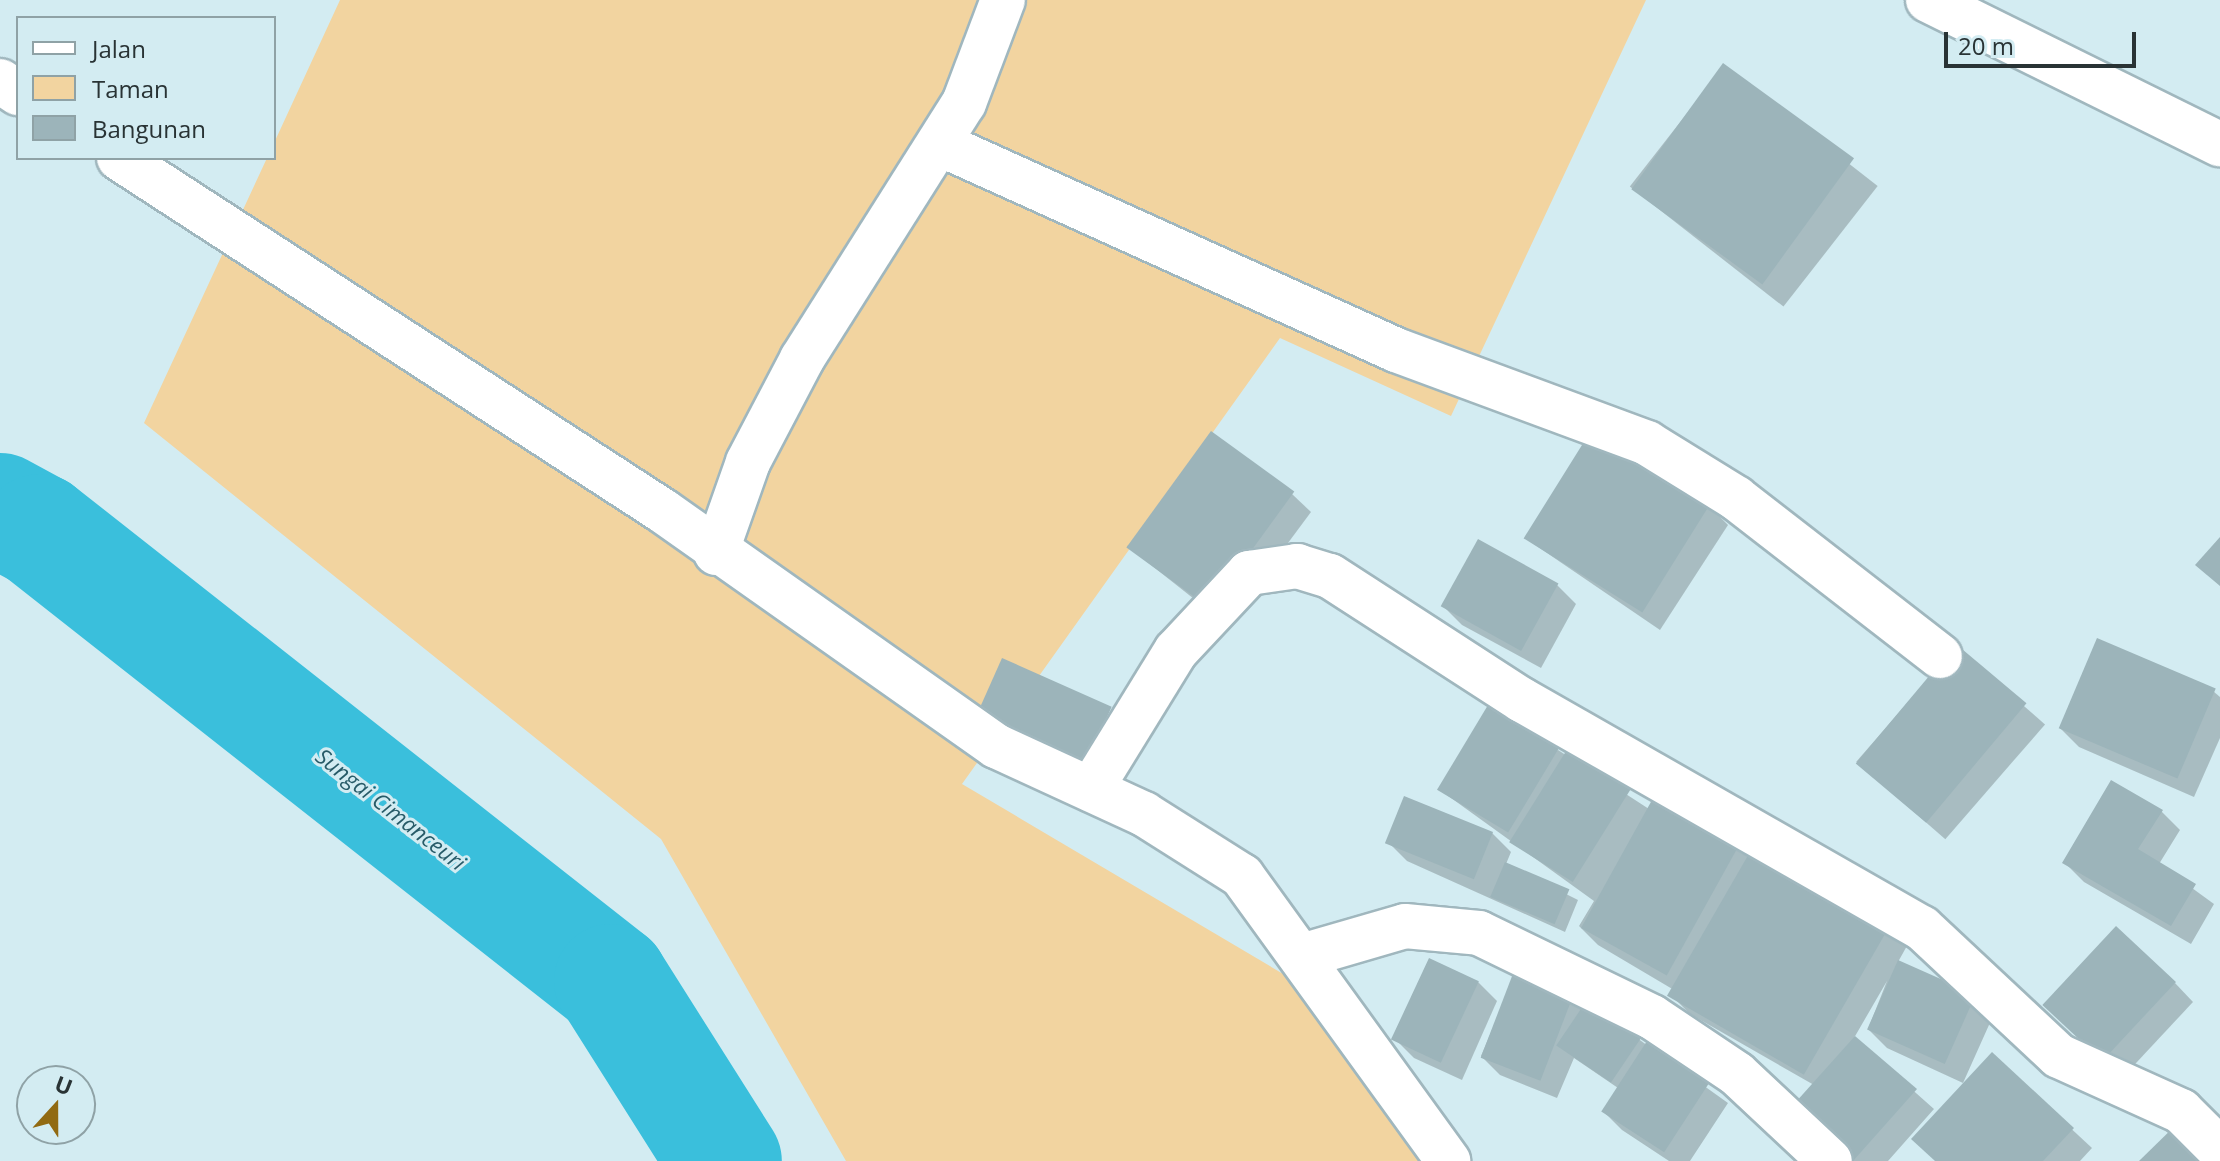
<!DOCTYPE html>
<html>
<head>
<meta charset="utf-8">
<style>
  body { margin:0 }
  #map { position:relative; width:2220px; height:1161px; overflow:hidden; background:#d3ecf2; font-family:"Open Sans",sans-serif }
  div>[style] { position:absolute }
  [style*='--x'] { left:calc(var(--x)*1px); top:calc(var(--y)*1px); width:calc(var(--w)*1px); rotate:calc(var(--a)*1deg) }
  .green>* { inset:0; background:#f2d4a0 }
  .shadow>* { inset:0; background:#0003; transform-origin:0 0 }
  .river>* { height:114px; margin:-57px; padding:0 57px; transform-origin:57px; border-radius:57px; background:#3abfdc }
  .building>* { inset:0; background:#9cb4ba; transform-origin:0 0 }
  .roads { filter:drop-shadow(2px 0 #a0b7be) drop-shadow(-2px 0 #a0b7be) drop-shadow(0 2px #a0b7be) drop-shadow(0 -2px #a0b7be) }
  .street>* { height:44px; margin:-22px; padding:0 22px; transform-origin:22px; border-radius:22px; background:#fff }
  span { translate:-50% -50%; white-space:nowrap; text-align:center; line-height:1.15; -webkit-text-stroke:6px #d3ecf2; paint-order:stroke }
  .water-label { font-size:22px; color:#275b68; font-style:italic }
  .legend { position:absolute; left:16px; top:16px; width:260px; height:144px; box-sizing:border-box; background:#d3ecf2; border:2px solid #8fa2a6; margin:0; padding:10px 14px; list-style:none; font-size:24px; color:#293335 }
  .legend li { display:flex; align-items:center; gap:16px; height:40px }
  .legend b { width:40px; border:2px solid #8fa2a6 }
  .north { position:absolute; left:16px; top:1065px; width:80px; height:80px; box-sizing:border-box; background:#d3ecf2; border:2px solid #8fa2a6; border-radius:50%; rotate:21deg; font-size:22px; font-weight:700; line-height:32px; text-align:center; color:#293335 }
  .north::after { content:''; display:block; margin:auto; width:28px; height:36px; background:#916a12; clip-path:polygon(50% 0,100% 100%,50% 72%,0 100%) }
  .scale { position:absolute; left:1944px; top:32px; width:192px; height:36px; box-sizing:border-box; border:4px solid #293335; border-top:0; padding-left:10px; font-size:24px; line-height:28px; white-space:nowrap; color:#293335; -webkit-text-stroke:6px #d3ecf2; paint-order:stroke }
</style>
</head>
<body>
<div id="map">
  <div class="green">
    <i style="clip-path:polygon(340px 0,1646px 0,1451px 416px,1280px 338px,962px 784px,1290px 978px,1451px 1161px,846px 1161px,661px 839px,144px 423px,267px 158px,274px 158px,274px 143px)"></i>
  </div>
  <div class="shadow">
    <i style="left:1724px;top:66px;width:195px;height:153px;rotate:38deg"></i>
    <i style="clip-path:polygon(1292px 494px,1311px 512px,1227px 625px,1127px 546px)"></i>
    <i style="clip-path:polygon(1709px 506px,1728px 525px,1660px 630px,1525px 538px)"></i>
    <i style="clip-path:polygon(1557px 585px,1576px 604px,1541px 668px,1462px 625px,1443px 606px)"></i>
    <i style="left:1956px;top:647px;width:118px;height:152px;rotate:41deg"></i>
    <i style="clip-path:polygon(2213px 691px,2220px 697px,2220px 738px,2194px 797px,2079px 747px,2060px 728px)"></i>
    <i style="clip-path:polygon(1558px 750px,1649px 809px,1663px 785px,1908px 944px,1898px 962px,1993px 1016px,1963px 1083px,1887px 1048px,1868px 1029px,1887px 981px,1854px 1038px,1934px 1109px,1888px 1161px,1840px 1161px,1814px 1085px,1690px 1014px,1671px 995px,1674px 990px,1598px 945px,1579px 926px,1594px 901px,1440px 790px)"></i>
    <i style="clip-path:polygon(2161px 811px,2180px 830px,2159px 864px,2214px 904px,2191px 944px,2084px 882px,2065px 863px)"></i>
    <i style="clip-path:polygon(1492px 833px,1511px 852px,1506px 864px,1578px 900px,1565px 932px,1407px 861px,1388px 842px)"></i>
    <i style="clip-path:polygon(1516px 973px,1588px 1003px,1728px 1103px,1690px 1161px,1669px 1161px,1622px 1130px,1603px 1111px,1618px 1088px,1574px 1058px,1557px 1098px,1500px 1075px,1481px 1056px)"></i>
    <i style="clip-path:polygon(1478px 982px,1497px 1001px,1462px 1080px,1414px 1058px,1395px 1039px)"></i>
    <i style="clip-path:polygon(2175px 983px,2193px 1002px,2123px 1077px,2065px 1023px)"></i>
    <i style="clip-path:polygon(1992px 1055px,2092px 1148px,2080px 1161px,1936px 1161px)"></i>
  </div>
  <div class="river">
    <i style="--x:0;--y:510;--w:44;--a:28.3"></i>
    <i style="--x:39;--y:531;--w:728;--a:38.19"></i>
    <i style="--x:611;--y:981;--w:213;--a:57.7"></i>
  </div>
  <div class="building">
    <i style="left:1723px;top:63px;width:162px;height:156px;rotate:36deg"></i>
    <i style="left:1592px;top:429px;width:140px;height:129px;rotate:32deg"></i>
    <i style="left:1211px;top:431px;width:103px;height:144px;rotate:36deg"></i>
    <i style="clip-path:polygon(2220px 537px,2220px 586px,2195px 565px)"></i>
    <i style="left:1478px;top:539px;width:92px;height:77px;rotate:29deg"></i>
    <i style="left:2097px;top:638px;width:129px;height:98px;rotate:23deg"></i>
    <i style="left:1956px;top:644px;width:92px;height:156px;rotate:40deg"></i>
    <i style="left:1002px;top:658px;width:120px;height:64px;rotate:24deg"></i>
    <i style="left:1488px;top:705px;width:83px;height:99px;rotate:31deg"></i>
    <i style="left:1568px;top:748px;width:75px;height:111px;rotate:32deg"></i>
    <i style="clip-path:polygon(2111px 780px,2163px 810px,2138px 849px,2196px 884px,2171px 926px,2062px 863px)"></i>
    <i style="left:1662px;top:782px;width:98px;height:167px;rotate:29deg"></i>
    <i style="left:1404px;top:796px;width:96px;height:51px;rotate:22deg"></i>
    <i style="left:1754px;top:845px;width:158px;height:174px;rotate:30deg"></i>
    <i style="left:1505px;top:862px;width:70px;height:38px;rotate:23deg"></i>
    <i style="left:2116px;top:926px;width:82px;height:108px;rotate:43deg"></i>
    <i style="left:1429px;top:958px;width:55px;height:90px;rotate:25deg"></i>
    <i style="left:1898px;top:960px;width:85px;height:76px;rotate:24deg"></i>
    <i style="left:1514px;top:971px;width:64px;height:93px;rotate:21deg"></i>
    <i style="left:1587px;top:1000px;width:66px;height:55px;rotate:34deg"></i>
    <i style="clip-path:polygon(1855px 1036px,1917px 1089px,1853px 1161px,1840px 1161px,1786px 1113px)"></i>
    <i style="left:1647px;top:1041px;width:75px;height:84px;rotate:33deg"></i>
    <i style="clip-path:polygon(1992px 1052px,2074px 1128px,2043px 1161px,1935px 1161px,1911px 1139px)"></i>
    <i style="clip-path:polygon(2182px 1119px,2220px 1161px,2139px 1161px)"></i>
  </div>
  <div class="roads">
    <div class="street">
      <i style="--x:1928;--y:0;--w:326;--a:26.3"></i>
      <i style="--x:0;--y:81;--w:22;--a:34"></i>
      <i style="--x:940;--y:144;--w:500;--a:24.31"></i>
      <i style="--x:1396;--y:350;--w:268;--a:20.3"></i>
      <i style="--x:1647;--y:443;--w:105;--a:31.7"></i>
      <i style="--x:1736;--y:498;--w:258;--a:37.8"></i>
      <i style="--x:119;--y:158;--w:648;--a:32.98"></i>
      <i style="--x:663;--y:511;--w:408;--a:35.2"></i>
      <i style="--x:996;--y:746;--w:163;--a:24.7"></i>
      <i style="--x:1144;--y:814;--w:116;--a:32.3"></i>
      <i style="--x:1242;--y:876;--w:352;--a:54.1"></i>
      <i style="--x:716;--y:553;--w:96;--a:-70.6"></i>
      <i style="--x:748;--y:462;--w:116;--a:-62.3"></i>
      <i style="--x:802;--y:359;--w:303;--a:-57.7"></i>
      <i style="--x:964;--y:103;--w:110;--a:-69.3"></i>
      <i style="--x:1091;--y:789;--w:162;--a:-58.4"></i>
      <i style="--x:1176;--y:651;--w:107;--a:-46.9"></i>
      <i style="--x:1249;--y:573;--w:49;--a:-8.3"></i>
      <i style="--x:1297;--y:566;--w:34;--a:17"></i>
      <i style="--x:1330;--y:576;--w:229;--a:32.9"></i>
      <i style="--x:1522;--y:700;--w:460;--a:29.7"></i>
      <i style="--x:1922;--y:928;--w:187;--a:43.1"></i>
      <i style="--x:2059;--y:1056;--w:134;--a:24.3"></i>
      <i style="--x:2181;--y:1111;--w:55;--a:45"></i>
      <i style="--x:1302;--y:956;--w:107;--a:-16.2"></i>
      <i style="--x:1405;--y:926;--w:74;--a:5.4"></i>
      <i style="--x:1479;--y:933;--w:192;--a:25.9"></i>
      <i style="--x:1652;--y:1017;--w:102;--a:33.8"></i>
      <i style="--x:1737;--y:1074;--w:127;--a:43.1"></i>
    </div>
  </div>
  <div class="water-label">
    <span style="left:391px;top:809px;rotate:38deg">Sungai Cimanceuri</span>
  </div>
  <ul class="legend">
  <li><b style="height:10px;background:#fff"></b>Jalan</li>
  <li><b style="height:22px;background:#f2d4a0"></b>Taman</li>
  <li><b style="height:22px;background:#9cb4ba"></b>Bangunan</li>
  </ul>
  <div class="north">U</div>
  <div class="scale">20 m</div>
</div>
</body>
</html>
